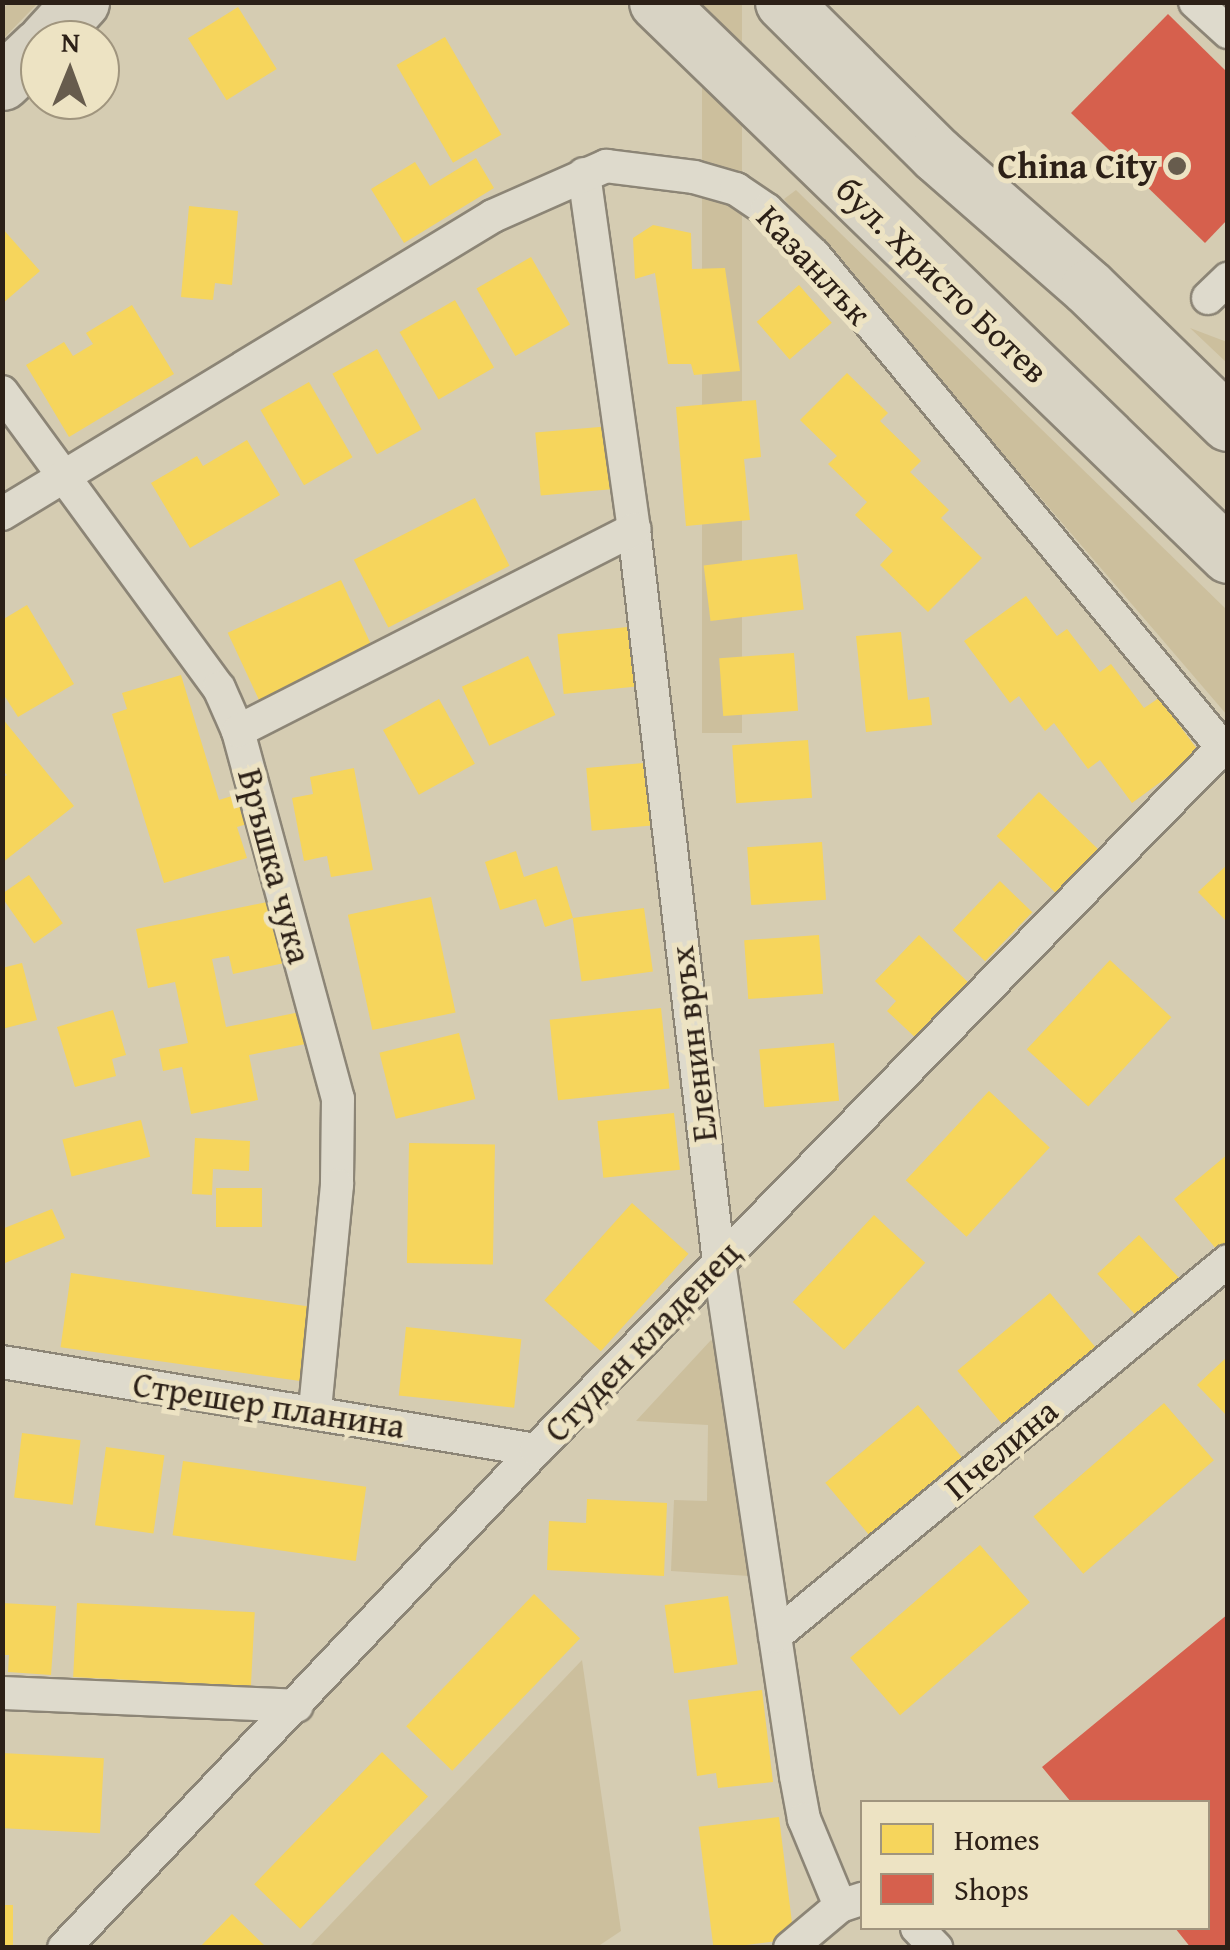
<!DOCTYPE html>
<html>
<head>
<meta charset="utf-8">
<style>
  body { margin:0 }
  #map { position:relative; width:1230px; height:1950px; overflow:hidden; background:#d5ccb2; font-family:"Gentium Book Plus",serif }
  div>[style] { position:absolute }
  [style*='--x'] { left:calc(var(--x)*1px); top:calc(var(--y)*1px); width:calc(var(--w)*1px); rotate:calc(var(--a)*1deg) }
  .green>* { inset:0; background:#ccbf9d; transform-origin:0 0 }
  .homes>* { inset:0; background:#f6d55c; transform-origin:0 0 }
  .shops>* { inset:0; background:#d6604d }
  .roads { filter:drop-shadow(2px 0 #8c8576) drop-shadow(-2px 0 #8c8576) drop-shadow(0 2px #8c8576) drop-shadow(0 -2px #8c8576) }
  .street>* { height:32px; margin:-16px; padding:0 16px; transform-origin:16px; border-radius:16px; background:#dedacc }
  .highway>* { height:55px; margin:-27.5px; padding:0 27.5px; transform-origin:27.5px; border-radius:27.5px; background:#d8d3c4 }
  .dots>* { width:28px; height:28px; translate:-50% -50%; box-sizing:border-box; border:5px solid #ede3c3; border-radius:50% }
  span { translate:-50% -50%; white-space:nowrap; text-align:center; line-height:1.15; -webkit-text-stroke:10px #ede3c3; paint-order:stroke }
  .poi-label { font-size:35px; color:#2c2017; font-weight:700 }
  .right { translate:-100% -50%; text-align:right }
  .street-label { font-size:35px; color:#2c2017 }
  .frame { position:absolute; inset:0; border:5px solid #2c2017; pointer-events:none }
  .legend { position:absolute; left:860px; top:1800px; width:350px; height:130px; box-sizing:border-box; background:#ede3c3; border:2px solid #a0957e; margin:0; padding:12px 18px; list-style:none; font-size:30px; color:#2c2017 }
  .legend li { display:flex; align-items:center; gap:20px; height:50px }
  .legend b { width:50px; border:2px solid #a0957e }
  .north { position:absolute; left:20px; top:20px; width:100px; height:100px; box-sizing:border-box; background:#ede3c3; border:2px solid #a0957e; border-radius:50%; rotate:1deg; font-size:28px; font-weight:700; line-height:40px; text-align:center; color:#2c2017 }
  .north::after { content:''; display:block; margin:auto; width:35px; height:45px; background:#675c4d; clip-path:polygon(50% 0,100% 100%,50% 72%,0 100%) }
</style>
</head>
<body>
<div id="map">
  <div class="green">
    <i style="clip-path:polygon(9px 3px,38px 3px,3px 39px,3px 9px)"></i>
    <i style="left:702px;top:3px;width:40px;height:730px"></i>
    <i style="clip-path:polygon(796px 190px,1227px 610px,1227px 715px,784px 199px)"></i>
    <i style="clip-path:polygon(1190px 328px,1227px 342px,1227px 363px)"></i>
    <i style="clip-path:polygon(711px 1340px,728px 1362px,749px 1576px,671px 1571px,674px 1500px,707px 1501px,708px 1425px,636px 1421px)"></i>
    <i style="clip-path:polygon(582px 1660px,621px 1931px,597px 1947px,309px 1947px)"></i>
  </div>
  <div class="homes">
    <i style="left:238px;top:7px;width:73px;height:59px;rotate:58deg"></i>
    <i style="left:445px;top:37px;width:113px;height:56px;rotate:60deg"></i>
    <i style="clip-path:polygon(476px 158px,494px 188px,404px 243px,371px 189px,415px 162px,430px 186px)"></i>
    <i style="clip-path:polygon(189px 206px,238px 211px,232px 285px,215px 283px,213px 300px,181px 297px)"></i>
    <i style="clip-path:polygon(653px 225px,691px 233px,692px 269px,725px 268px,740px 371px,694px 375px,691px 364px,668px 364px,655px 273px,635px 279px,633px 238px)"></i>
    <i style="clip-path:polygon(2px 228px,40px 271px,2px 304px)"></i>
    <i style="left:531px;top:257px;width:78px;height:63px;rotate:60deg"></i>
    <i style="left:799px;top:285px;width:50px;height:56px;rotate:49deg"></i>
    <i style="left:455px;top:300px;width:78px;height:64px;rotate:60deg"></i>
    <i style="clip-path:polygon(132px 305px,174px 374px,69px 437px,26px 365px,64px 342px,73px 356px,93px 344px,86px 333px)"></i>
    <i style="left:377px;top:349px;width:92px;height:51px;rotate:61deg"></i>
    <i style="clip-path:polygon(847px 373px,888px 413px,880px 421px,921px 461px,910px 472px,949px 510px,941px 518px,982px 558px,928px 612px,880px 565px,893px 551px,855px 515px,867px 502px,828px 464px,837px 456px,800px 420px)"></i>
    <i style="left:309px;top:382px;width:87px;height:56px;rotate:60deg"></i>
    <i style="clip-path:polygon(756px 400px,761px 457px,744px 459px,750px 520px,686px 526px,676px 407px)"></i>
    <i style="left:611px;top:426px;width:63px;height:76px;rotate:85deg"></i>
    <i style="clip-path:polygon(247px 440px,280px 495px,190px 548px,151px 483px,197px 456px,203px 466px)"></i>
    <i style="left:475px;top:498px;width:76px;height:136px;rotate:63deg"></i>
    <i style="left:797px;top:554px;width:56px;height:94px;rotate:83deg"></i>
    <i style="left:341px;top:580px;width:81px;height:125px;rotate:65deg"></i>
    <i style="clip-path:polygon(1026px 596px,1057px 636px,1067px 629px,1100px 672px,1111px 664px,1144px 708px,1159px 698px,1200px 753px,1132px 803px,1100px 760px,1088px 769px,1054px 723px,1045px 731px,1019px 696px,1010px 703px,964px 641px)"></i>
    <i style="clip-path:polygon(27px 605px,74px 684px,18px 717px,2px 692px,2px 620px)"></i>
    <i style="left:637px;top:626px;width:60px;height:80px;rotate:84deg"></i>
    <i style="clip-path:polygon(901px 632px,908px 700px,929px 697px,932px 725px,866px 732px,856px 636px)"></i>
    <i style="left:794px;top:653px;width:58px;height:75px;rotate:86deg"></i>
    <i style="left:528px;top:656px;width:65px;height:73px;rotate:65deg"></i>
    <i style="clip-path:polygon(181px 675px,219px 800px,248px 791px,257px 821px,237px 827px,247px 858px,164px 883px,112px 714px,127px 709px,122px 693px)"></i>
    <i style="left:439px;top:699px;width:74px;height:64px;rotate:61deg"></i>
    <i style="clip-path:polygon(2px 718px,74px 806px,2px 863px,2px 778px,7px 775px,2px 770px)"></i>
    <i style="left:808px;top:740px;width:58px;height:76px;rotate:86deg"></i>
    <i style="left:655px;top:762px;width:63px;height:69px;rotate:85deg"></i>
    <i style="clip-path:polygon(354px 768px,373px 870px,331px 877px,327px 856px,304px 861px,292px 798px,313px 794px,310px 777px)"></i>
    <i style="left:1039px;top:792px;width:83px;height:61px;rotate:44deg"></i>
    <i style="left:822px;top:842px;width:58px;height:75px;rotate:86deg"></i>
    <i style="clip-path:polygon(516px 851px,524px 877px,557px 866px,573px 918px,545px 927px,536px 899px,500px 910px,485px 862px)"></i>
    <i style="clip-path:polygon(1228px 864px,1228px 923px,1198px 892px)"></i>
    <i style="left:29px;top:875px;width:59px;height:35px;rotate:55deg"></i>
    <i style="left:1000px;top:881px;width:45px;height:68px;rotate:44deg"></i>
    <i style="left:431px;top:897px;width:118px;height:85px;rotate:78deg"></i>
    <i style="clip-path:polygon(277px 900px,289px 962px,233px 974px,229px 956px,212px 959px,226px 1027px,305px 1011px,311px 1043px,249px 1055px,258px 1100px,191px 1114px,182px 1067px,163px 1071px,159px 1049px,188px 1043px,175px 982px,148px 988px,136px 929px)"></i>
    <i style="left:644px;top:908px;width:64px;height:72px;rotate:82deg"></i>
    <i style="left:819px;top:935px;width:59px;height:75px;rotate:86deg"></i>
    <i style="clip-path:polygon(919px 935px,972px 986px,919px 1041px,887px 1011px,896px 1001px,875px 981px)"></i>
    <i style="left:1110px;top:960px;width:84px;height:122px;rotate:43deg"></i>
    <i style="clip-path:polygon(22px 963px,37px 1020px,2px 1029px,2px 968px)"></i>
    <i style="left:661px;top:1008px;width:81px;height:112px;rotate:84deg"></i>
    <i style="clip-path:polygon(113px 1010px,126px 1055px,112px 1059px,116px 1076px,75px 1087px,57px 1027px)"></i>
    <i style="left:459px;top:1033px;width:68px;height:82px;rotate:76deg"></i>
    <i style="left:834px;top:1043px;width:58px;height:75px;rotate:85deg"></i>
    <i style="left:989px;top:1091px;width:83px;height:122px;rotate:43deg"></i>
    <i style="left:674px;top:1113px;width:57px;height:77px;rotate:84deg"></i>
    <i style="left:141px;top:1120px;width:38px;height:81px;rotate:76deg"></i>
    <i style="clip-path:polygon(195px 1138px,250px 1141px,249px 1171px,213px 1169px,212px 1195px,192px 1194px)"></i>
    <i style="left:409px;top:1143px;width:86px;height:120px;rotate:1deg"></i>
    <i style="clip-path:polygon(1228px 1154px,1228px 1253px,1223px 1257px,1174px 1199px)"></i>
    <i style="left:216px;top:1188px;width:46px;height:39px"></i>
    <i style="left:632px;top:1203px;width:76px;height:131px;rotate:42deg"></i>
    <i style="clip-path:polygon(52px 1209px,65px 1238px,5px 1263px,2px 1229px)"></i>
    <i style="left:874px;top:1215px;width:70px;height:119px;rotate:43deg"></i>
    <i style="left:1139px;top:1235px;width:66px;height:57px;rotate:47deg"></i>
    <i style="left:71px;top:1273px;width:251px;height:75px;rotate:8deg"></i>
    <i style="left:1050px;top:1293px;width:76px;height:121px;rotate:50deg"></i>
    <i style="left:406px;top:1327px;width:116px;height:69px;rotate:6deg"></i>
    <i style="clip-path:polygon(1228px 1356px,1228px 1417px,1197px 1385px)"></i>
    <i style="left:1164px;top:1403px;width:76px;height:173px;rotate:49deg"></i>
    <i style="left:918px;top:1405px;width:76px;height:121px;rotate:50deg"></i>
    <i style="left:22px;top:1433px;width:59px;height:65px;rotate:7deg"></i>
    <i style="left:106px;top:1447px;width:59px;height:79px;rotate:8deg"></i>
    <i style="left:183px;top:1461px;width:185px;height:75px;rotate:8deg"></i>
    <i style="clip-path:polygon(587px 1499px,667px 1503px,664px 1576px,547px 1570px,549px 1521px,586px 1523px)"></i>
    <i style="left:980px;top:1545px;width:76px;height:172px;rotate:49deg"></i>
    <i style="left:534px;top:1594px;width:64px;height:184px;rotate:44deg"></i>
    <i style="left:728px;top:1596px;width:69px;height:64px;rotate:82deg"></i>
    <i style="clip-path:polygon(2px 1603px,56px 1606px,51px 1675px,8px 1672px,9px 1655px,2px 1655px)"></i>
    <i style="left:77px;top:1603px;width:178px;height:74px;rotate:3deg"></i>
    <i style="clip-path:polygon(762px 1690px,773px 1782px,718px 1788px,716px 1773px,697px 1776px,688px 1700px)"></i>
    <i style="left:382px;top:1752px;width:64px;height:184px;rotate:44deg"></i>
    <i style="left:2px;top:1753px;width:102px;height:75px;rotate:3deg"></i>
    <i style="left:779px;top:1817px;width:123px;height:81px;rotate:83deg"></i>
    <i style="left:2px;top:1905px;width:11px;height:43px"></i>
    <i style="clip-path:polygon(232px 1914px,267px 1948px,199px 1948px)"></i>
  </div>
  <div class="shops">
    <i style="clip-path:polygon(1168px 14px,1228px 73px,1228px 219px,1205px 243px,1071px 113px)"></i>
    <i style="clip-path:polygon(1228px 1614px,1228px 1948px,1191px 1948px,1175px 1928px,1208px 1928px,1208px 1802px,1071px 1802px,1042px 1767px)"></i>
  </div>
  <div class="roads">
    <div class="street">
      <i style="--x:1195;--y:2;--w:45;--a:42.3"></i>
      <i style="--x:584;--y:174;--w:359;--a:82"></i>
      <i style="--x:634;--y:529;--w:738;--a:83.39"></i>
      <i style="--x:719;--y:1262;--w:520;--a:81.48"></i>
      <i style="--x:796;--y:1776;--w:44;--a:79.5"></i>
      <i style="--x:804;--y:1819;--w:94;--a:67.5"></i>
      <i style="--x:1208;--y:298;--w:28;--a:-44"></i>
      <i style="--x:2;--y:392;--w:367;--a:53.8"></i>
      <i style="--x:219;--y:688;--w:47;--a:66.2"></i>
      <i style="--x:238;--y:731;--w:381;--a:74.8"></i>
      <i style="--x:338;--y:1099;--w:86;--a:90.7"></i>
      <i style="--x:337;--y:1185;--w:226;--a:95.6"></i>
      <i style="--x:2;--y:514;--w:574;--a:-31.25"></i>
      <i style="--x:493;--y:216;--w:124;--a:-23.9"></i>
      <i style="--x:606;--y:166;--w:89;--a:7.1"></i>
      <i style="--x:694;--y:177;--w:44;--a:15.9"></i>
      <i style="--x:736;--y:189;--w:37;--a:34"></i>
      <i style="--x:767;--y:210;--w:65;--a:43.8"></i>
      <i style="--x:814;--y:255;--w:648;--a:50.32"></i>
      <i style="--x:238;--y:731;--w:445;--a:-27"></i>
      <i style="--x:2;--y:1362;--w:541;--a:9.36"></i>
      <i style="--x:775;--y:1636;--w:588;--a:-39.62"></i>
      <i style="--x:2;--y:1693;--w:295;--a:2.5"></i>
      <i style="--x:917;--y:1928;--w:28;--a:46"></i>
      <i style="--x:64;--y:1948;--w:686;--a:-46.54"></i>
      <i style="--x:536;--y:1450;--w:990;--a:-45.65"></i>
      <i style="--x:790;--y:1948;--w:65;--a:-40"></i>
      <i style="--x:840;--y:1906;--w:23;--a:-18"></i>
    </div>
    <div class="highway">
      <i style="--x:657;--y:2;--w:795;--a:44.08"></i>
      <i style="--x:783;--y:2;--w:216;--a:44.8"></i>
      <i style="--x:936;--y:154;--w:202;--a:41.2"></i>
      <i style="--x:1088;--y:287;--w:195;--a:44.2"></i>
      <i style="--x:46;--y:40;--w:52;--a:-47.4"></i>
      <i style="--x:2;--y:82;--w:52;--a:-43.5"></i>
    </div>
  </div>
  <div class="dots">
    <i style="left:1177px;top:166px;background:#675c4d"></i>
  </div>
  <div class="poi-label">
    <span class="right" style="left:1157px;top:166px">China City</span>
  </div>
  <div class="street-label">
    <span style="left:814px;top:265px;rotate:47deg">Казанлък</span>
    <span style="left:942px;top:280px;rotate:44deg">бул. Христо Ботев</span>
    <span style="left:275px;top:866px;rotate:75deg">Връшка чука</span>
    <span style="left:693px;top:1044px;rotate:-97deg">Еленин връх</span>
    <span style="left:642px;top:1341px;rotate:-46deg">Студен кладенец</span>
    <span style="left:269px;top:1405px;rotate:9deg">Стрешер планина</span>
    <span style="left:1001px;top:1449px;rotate:-40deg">Пчелина</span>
  </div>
  <div class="frame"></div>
  <ul class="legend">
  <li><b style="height:28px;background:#f6d55c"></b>Homes</li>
  <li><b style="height:28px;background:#d6604d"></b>Shops</li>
  </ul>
  <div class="north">N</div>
</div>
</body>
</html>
